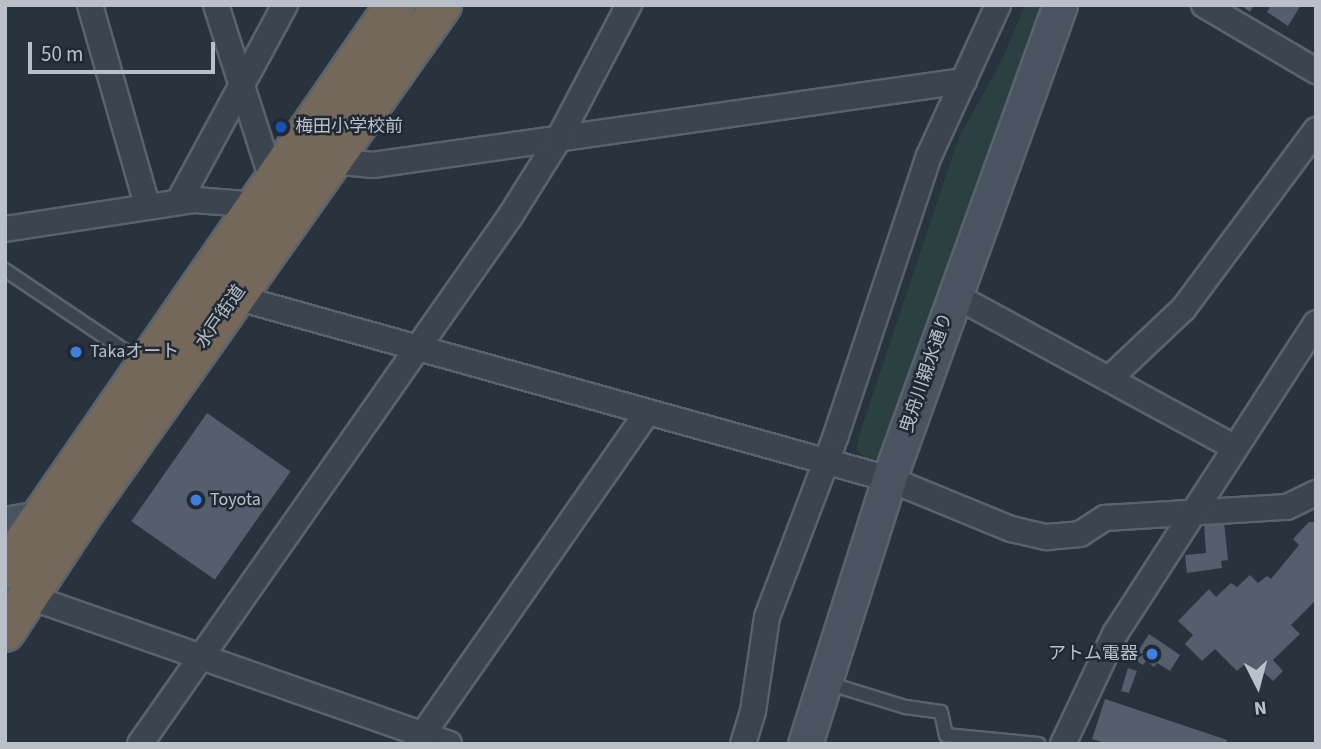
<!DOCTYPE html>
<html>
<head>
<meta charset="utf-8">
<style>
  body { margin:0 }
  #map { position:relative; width:1321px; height:749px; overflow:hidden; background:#28333e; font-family:"Source Sans 3","Noto Sans JP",sans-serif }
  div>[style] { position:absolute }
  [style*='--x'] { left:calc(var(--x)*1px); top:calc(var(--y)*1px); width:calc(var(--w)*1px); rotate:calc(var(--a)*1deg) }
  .green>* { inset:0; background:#2b4040 }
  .building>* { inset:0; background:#545e6c; transform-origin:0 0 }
  .roads { filter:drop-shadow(2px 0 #5a636c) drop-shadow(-2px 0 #5a636c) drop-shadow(0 2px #5a636c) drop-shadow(0 -2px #5a636c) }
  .lane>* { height:12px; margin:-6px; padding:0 6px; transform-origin:6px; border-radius:6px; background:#3c454f }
  .street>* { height:24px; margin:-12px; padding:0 12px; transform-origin:12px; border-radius:12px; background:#3c454f }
  .secondary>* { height:33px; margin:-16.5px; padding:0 16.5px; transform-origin:16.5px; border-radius:16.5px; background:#4a5461 }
  .highway>* { height:38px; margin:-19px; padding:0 19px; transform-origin:19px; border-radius:19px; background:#74685a }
  .dots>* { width:19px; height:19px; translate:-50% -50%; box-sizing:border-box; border:4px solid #212a34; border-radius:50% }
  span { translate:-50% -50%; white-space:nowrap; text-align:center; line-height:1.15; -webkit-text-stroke:5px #212a34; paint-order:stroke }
  .poi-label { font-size:18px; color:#b9c0c9 }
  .left { translate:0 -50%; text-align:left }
  .right { translate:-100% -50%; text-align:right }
  .street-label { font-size:18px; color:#b9c0c9 }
  .frame { position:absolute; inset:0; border:7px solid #b9c0c9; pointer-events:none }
  .north { position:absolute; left:1223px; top:651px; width:70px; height:70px; -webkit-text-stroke:5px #212a34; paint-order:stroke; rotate:174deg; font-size:19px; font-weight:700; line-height:28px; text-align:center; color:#b9c0c9 }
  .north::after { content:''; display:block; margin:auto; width:24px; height:32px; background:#b9c0c9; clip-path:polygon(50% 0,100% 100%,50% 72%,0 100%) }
  .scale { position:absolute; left:28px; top:42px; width:187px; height:32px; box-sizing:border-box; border:4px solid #b9c0c9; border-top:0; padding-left:9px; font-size:21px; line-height:24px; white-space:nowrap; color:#b9c0c9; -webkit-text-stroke:5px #212a34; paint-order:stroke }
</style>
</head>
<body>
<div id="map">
  <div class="green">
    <i style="clip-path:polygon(1025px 5px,1042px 5px,886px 440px,878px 458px,866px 461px,856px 449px,860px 433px,959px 137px,1003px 58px)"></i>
  </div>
  <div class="building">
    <i style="clip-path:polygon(1240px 5px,1254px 5px,1250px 12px)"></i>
    <i style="clip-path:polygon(1271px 5px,1301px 5px,1288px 26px,1267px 12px)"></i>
    <i style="left:207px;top:413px;width:102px;height:132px;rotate:35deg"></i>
    <i style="clip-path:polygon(1224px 522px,1228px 560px,1221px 561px,1222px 568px,1187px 573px,1185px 555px,1206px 553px,1204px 524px)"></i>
    <i style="clip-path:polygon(1309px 522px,1316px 522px,1316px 600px,1291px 625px,1300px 634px,1273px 660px,1283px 671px,1273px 681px,1260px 669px,1253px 675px,1244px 665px,1237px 671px,1215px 649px,1202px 661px,1185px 644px,1193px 635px,1178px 621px,1209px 589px,1216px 597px,1231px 583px,1237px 587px,1250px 575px,1258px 583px,1267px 576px,1271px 579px,1299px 545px,1293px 539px)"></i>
    <i style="clip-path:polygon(1149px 634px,1180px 655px,1170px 671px,1157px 663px,1154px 667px,1146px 661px,1143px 665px,1133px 659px)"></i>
    <i style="clip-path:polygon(1128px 668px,1137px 671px,1129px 693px,1121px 691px)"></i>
    <i style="clip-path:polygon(1105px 699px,1227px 740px,1226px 744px,1107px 744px,1092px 739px)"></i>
  </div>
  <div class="roads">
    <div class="lane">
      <i style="--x:5;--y:270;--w:165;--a:33.9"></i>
      <i style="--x:824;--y:682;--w:86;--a:17"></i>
      <i style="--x:906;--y:707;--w:35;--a:8"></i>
      <i style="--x:941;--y:712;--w:24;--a:78"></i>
      <i style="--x:946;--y:735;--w:93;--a:5.5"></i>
    </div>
    <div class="street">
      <i style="--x:90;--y:5;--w:208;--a:74.1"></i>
      <i style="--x:216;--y:5;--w:187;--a:72.2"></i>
      <i style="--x:1204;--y:5;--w:130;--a:30.5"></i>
      <i style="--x:331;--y:161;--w:42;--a:5.4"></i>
      <i style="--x:373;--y:165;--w:597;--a:-8.09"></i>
      <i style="--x:179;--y:201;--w:223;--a:-61.6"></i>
      <i style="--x:5;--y:229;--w:192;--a:-8.7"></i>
      <i style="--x:195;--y:200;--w:63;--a:4.5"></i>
      <i style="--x:954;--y:295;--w:319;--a:28.5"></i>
      <i style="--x:235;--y:297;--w:679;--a:15.55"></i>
      <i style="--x:889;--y:479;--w:132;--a:22.3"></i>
      <i style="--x:1011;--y:529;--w:37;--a:13"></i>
      <i style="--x:1047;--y:537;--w:33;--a:-5"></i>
      <i style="--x:1080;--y:534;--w:30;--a:-33"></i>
      <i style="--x:1105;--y:518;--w:182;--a:-3.5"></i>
      <i style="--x:1287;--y:507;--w:32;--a:-26"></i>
      <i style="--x:1110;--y:378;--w:102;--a:-43.4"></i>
      <i style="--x:1184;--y:308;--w:222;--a:-53.4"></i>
      <i style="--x:30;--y:597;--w:444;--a:19.3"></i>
      <i style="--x:140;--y:744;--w:646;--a:-54.96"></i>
      <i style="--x:511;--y:215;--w:89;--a:-57.9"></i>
      <i style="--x:558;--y:140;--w:153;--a:-62.3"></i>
      <i style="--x:416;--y:744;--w:402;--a:-55.1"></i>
      <i style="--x:743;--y:744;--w:34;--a:-73"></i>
      <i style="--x:753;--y:711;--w:95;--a:-81.5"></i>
      <i style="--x:767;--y:617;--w:195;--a:-69.2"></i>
      <i style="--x:836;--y:435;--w:294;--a:-71.6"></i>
      <i style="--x:929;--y:156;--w:166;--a:-65.4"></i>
      <i style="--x:1063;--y:744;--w:122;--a:-64.7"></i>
      <i style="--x:1115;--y:634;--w:370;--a:-57.1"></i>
    </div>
    <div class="secondary">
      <i style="--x:5;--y:524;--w:36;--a:-10"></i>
      <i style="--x:805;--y:744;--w:278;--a:-72.4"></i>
      <i style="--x:889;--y:479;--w:504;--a:-70.16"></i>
    </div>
    <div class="highway">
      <i style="--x:5;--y:569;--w:686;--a:-55.34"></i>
      <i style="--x:5;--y:632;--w:147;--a:-56.6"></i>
      <i style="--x:86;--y:509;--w:617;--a:-54.76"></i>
    </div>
  </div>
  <div class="dots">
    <i style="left:281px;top:127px;background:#1a4fb4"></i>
    <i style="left:76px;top:352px;background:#3f7fe0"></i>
    <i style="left:196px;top:500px;background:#3f7fe0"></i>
    <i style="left:1152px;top:654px;background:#3f7fe0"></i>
  </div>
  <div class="poi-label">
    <span class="left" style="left:295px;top:127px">梅田小学校前</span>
    <span class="left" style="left:90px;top:352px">Takaオート</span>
    <span class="left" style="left:210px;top:500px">Toyota</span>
    <span class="right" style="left:1138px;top:654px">アトム電器</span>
  </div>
  <div class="street-label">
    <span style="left:221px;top:317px;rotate:-55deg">水戸街道</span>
    <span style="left:927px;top:373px;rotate:-71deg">曳舟川親水通り</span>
  </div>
  <div class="frame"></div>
  <div class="north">N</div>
  <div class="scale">50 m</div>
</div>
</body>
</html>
